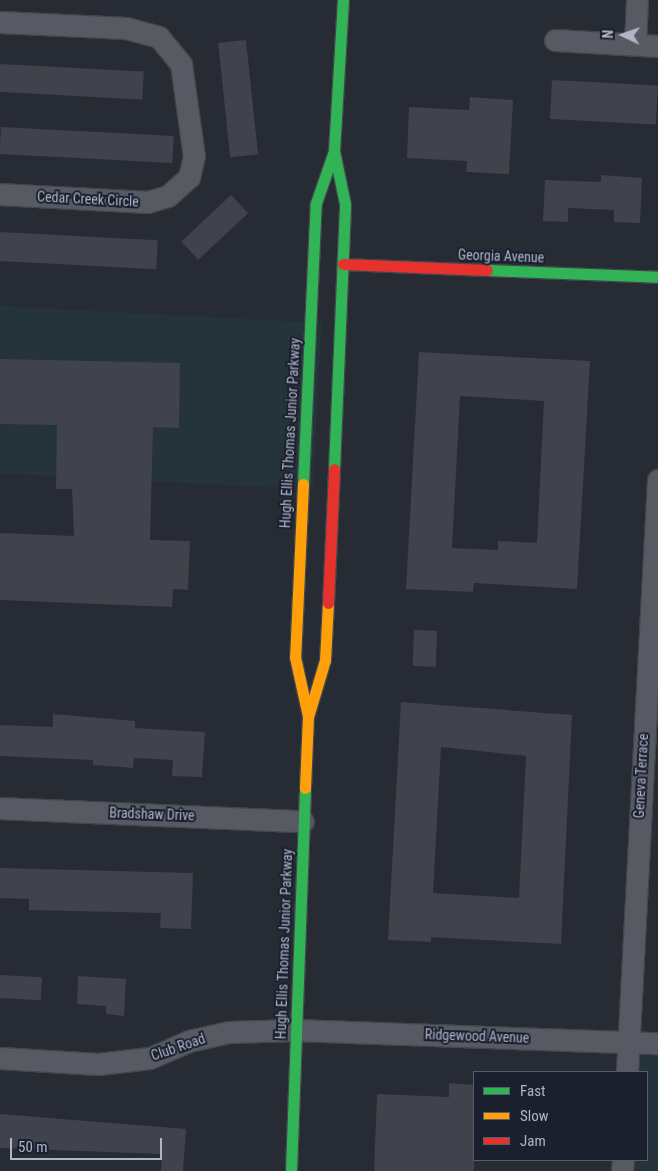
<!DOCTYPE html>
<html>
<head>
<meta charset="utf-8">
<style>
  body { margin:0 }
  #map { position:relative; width:658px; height:1171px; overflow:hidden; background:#272b34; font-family:"Roboto Condensed",sans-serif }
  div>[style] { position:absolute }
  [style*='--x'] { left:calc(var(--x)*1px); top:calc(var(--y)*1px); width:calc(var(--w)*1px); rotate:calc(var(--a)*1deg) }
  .green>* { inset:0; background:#24343a; transform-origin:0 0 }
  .building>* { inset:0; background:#40434b; transform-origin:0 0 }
  .roads { filter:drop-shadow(1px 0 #43464d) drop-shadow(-1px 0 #43464d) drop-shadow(0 1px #43464d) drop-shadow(0 -1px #43464d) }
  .street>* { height:21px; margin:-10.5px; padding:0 10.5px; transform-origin:10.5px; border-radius:10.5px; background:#575a62 }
  .fast>* { height:11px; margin:-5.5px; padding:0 5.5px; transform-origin:5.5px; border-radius:5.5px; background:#30b455 }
  .slow>* { height:11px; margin:-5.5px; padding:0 5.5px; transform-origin:5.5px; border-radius:5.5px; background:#ff9f0a }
  .jam>* { height:11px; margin:-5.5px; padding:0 5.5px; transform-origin:5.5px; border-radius:5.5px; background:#e5322d }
  span { translate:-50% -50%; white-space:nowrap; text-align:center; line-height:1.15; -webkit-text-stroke:4px #1b202f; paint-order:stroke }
  .street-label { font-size:14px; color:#b0b5c6 }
  .legend { position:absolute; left:473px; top:1071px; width:175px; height:90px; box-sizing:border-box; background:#1b202f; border:1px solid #575c6b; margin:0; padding:6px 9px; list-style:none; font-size:15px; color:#b0b5c6 }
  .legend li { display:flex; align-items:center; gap:10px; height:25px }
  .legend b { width:25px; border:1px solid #575c6b }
  .north { position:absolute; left:598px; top:10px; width:50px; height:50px; -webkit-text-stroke:4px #1b202f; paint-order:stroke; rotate:273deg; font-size:14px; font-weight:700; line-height:20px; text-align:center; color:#b0b5c6 }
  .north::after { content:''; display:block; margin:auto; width:18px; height:22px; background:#b0b5c6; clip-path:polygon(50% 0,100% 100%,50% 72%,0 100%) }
  .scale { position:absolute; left:10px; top:1138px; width:152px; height:22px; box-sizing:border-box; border:2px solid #b0b5c6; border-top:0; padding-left:6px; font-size:15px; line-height:18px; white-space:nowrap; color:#b0b5c6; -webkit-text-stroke:4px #1b202f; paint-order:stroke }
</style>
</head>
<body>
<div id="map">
  <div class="green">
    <i style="left:0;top:306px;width:322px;height:167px;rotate:3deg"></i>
    <i style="clip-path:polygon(640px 1053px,658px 1054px,658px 1171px,634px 1171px,635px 1160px,647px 1160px,647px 1072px,639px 1072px)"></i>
  </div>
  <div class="building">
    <i style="left:246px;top:40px;width:115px;height:28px;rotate:84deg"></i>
    <i style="left:0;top:64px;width:144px;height:28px;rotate:3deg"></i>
    <i style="left:552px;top:80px;width:106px;height:39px;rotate:3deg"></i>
    <i style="clip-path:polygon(470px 97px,513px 100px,509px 174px,466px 172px,467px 161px,407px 158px,409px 107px,469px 110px)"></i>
    <i style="left:1px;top:127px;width:173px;height:27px;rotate:3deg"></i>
    <i style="clip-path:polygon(601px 175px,642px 178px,640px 223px,614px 222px,614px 210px,568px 208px,568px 222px,543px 221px,545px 180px,601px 182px)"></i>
    <i style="left:231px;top:195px;width:25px;height:68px;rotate:47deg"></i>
    <i style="left:0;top:232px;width:158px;height:29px;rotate:3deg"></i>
    <i style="clip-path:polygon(evenodd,419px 352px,590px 361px,577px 589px,474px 583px,473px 592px,406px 589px,419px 352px,460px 396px,544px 401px,537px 543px,498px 541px,498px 550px,452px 548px,460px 396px)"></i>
    <i style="clip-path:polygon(0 359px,180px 363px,179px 428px,153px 427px,150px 540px,190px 541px,188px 590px,173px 589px,172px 607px,0 600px,0 533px,74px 536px,72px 489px,56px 489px,57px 425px,0 424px)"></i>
    <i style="left:414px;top:630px;width:23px;height:36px;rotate:2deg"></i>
    <i style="clip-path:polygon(evenodd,401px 702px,572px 715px,561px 944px,431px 937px,431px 942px,388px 940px,401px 702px,441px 747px,526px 756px,519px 898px,433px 893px,441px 747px)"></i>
    <i style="clip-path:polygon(53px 714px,135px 721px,135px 728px,205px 732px,202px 777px,172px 776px,173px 760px,134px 758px,133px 768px,93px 765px,93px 760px,0 756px,0 725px,53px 727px)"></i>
    <i style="clip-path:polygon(0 868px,193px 873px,191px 929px,160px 928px,161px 913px,29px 910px,29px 899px,0 898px)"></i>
    <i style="left:0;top:975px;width:42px;height:23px;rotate:3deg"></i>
    <i style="clip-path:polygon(78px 976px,126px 979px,124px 1016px,106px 1014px,106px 1006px,77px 1004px)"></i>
    <i style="clip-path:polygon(449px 1083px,474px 1085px,474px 1171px,374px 1171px,377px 1094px,449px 1097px)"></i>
    <i style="clip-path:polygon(0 1114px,186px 1129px,183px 1171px,161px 1171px,162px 1154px,0 1148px)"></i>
  </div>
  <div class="roads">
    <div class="street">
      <i style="--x:0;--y:22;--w:126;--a:2.7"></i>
      <i style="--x:126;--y:28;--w:34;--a:15"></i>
      <i style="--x:159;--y:37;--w:35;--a:51"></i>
      <i style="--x:181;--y:64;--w:93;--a:82"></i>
      <i style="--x:194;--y:156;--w:22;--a:103"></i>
      <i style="--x:189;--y:177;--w:28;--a:138"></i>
      <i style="--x:168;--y:196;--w:22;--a:164"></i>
      <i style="--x:147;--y:202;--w:147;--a:-176.9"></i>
      <i style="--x:555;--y:40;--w:103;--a:3.3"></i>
      <i style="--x:635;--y:44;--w:44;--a:-87.4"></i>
      <i style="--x:0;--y:808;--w:303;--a:2.5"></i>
      <i style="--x:0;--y:1058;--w:98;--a:3.5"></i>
      <i style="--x:98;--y:1064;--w:52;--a:-6.6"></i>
      <i style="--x:150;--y:1058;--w:43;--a:-23.6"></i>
      <i style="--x:189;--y:1041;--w:41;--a:-12.7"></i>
      <i style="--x:229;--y:1032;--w:67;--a:-1.7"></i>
      <i style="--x:296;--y:1030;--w:362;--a:2.1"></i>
      <i style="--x:627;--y:1072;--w:593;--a:-87"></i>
      <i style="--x:622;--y:1171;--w:11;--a:-85"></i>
    </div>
    <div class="fast">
      <i style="--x:487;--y:270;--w:171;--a:2.3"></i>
      <i style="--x:334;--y:469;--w:265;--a:-87.6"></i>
      <i style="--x:345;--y:204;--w:54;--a:-101.7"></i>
      <i style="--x:334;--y:151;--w:151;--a:-86.6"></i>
      <i style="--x:303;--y:484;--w:281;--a:-87.4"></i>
      <i style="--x:316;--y:203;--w:55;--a:-70.9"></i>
      <i style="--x:291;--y:1171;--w:383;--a:-87.9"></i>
    </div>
    <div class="slow">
      <i style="--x:303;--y:484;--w:173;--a:92.6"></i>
      <i style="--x:295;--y:657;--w:60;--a:77.6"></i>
      <i style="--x:305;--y:788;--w:71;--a:-87.6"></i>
      <i style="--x:308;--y:717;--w:59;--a:-73.4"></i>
      <i style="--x:325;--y:660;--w:57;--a:-87"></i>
    </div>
    <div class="jam">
      <i style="--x:343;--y:264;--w:144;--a:2.4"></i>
      <i style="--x:328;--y:603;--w:134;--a:-87.4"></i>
    </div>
  </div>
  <div class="street-label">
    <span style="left:88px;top:199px;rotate:3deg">Cedar Creek Circle</span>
    <span style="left:501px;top:256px;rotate:2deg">Georgia Avenue</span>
    <span style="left:290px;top:433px;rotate:-87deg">Hugh Ellis Thomas Junior Parkway</span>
    <span style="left:641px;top:776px;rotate:-87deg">Geneva Terrace</span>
    <span style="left:152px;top:814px;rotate:2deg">Bradshaw Drive</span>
    <span style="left:284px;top:944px;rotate:-88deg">Hugh Ellis Thomas Junior Parkway</span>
    <span style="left:477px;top:1036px;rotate:2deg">Ridgewood Avenue</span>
    <span style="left:178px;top:1047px;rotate:-19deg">Club Road</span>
  </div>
  <ul class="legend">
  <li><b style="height:6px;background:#30b455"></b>Fast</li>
  <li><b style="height:6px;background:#ff9f0a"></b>Slow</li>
  <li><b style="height:6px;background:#e5322d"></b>Jam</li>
  </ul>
  <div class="north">N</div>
  <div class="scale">50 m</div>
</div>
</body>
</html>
